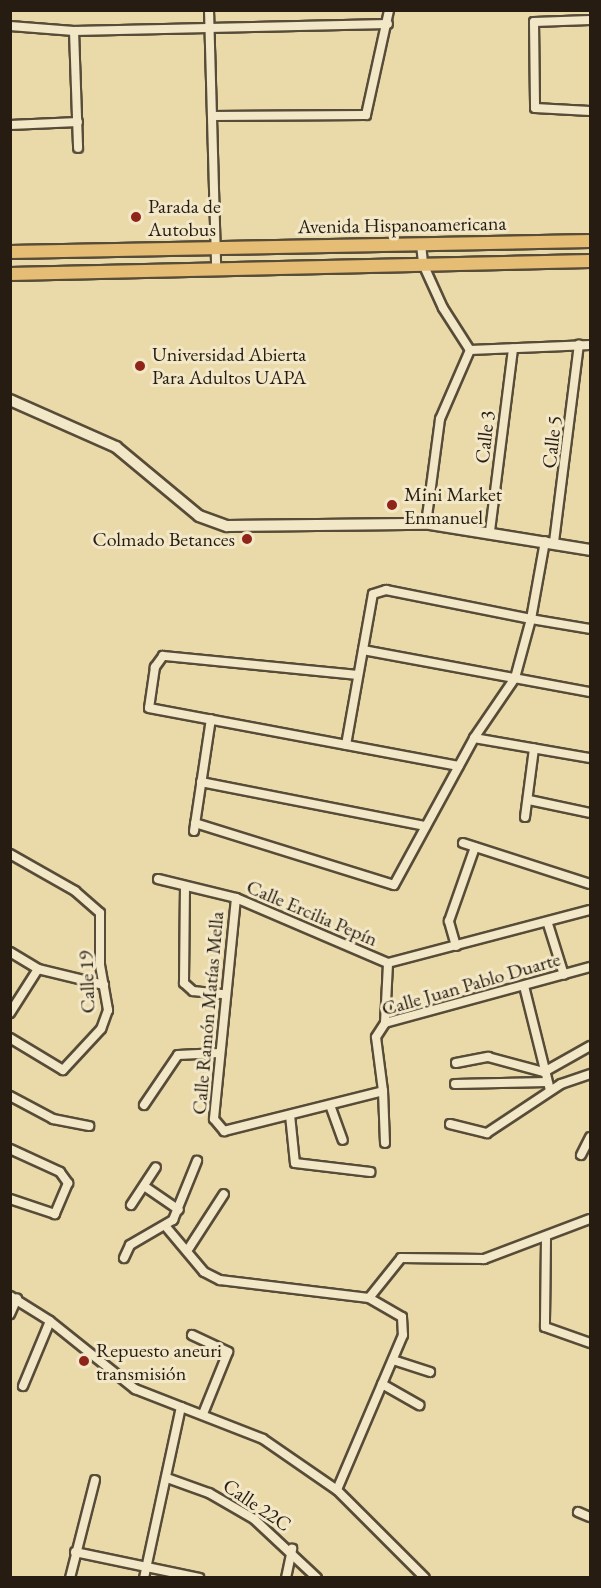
<!DOCTYPE html>
<html>
<head>
<meta charset="utf-8">
<style>
  body { margin:0 }
  #map { position:relative; width:601px; height:1588px; overflow:hidden; background:#ebdaa9; font-family:"EB Garamond",serif }
  div>[style] { position:absolute }
  [style*='--x'] { left:calc(var(--x)*1px); top:calc(var(--y)*1px); width:calc(var(--w)*1px); rotate:calc(var(--a)*1deg) }
  .roads { filter:drop-shadow(2px 0 #574c38) drop-shadow(-2px 0 #574c38) drop-shadow(0 2px #574c38) drop-shadow(0 -2px #574c38) }
  .street>* { height:8px; margin:-4px; padding:0 4px; transform-origin:4px; border-radius:4px; background:#f2e7c7 }
  .secondary>* { height:10px; margin:-5px; padding:0 5px; transform-origin:5px; border-radius:5px; background:#f2e7c7 }
  .primary>* { height:12px; margin:-6px; padding:0 6px; transform-origin:6px; border-radius:6px; background:#e6bd74 }
  .dots>* { width:16px; height:16px; translate:-50% -50%; box-sizing:border-box; border:3px solid #f2e7c7; border-radius:50% }
  span { translate:-50% -50%; white-space:nowrap; text-align:center; line-height:1.15; -webkit-text-stroke:6px #f2e7c7; paint-order:stroke }
  .poi-label { font-size:20px; color:#261c12 }
  .left { translate:0 -50%; text-align:left }
  .right { translate:-100% -50%; text-align:right }
  .street-label { font-size:20px; color:#261c12 }
  .frame { position:absolute; inset:0; border:12px solid #261c12; pointer-events:none }
</style>
</head>
<body>
<div id="map">
  <div class="roads">
    <div class="street">
      <i style="--x:209;--y:10;--w:257;--a:88.4"></i>
      <i style="--x:590;--y:20;--w:56;--a:178"></i>
      <i style="--x:534;--y:22;--w:86;--a:89.3"></i>
      <i style="--x:535;--y:108;--w:55;--a:3.1"></i>
      <i style="--x:10;--y:26;--w:64;--a:4.5"></i>
      <i style="--x:74;--y:31;--w:314;--a:-1.3"></i>
      <i style="--x:74;--y:31;--w:117;--a:88"></i>
      <i style="--x:212;--y:116;--w:154;--a:-0.4"></i>
      <i style="--x:366;--y:115;--w:107;--a:-77.6"></i>
      <i style="--x:10;--y:125;--w:68;--a:-2.5"></i>
      <i style="--x:421;--y:244;--w:20;--a:84"></i>
      <i style="--x:423;--y:264;--w:48;--a:65.6"></i>
      <i style="--x:443;--y:308;--w:50;--a:57.3"></i>
      <i style="--x:470;--y:350;--w:120;--a:-2.4"></i>
      <i style="--x:426;--y:524;--w:106;--a:-82.4"></i>
      <i style="--x:440;--y:419;--w:75;--a:-66.5"></i>
      <i style="--x:490;--y:531;--w:184;--a:-82.8"></i>
      <i style="--x:554;--y:542;--w:199;--a:-82.8"></i>
      <i style="--x:363;--y:650;--w:231;--a:10.5"></i>
      <i style="--x:358;--y:675;--w:196;--a:-174.4"></i>
      <i style="--x:163;--y:656;--w:14;--a:126"></i>
      <i style="--x:155;--y:667;--w:41;--a:98.3"></i>
      <i style="--x:149;--y:708;--w:315;--a:10.6"></i>
      <i style="--x:474;--y:738;--w:118;--a:9.8"></i>
      <i style="--x:346;--y:745;--w:153;--a:-79.9"></i>
      <i style="--x:373;--y:594;--w:14;--a:-17"></i>
      <i style="--x:386;--y:590;--w:148;--a:11.3"></i>
      <i style="--x:531;--y:619;--w:79;--a:-79.8"></i>
      <i style="--x:201;--y:782;--w:229;--a:11.1"></i>
      <i style="--x:529;--y:800;--w:62;--a:12"></i>
      <i style="--x:525;--y:817;--w:69;--a:-82.5"></i>
      <i style="--x:195;--y:823;--w:208;--a:17.3"></i>
      <i style="--x:394;--y:885;--w:167;--a:-61.4"></i>
      <i style="--x:474;--y:738;--w:73;--a:-55.7"></i>
      <i style="--x:515;--y:678;--w:61;--a:-74.8"></i>
      <i style="--x:531;--y:619;--w:60;--a:9.6"></i>
      <i style="--x:194;--y:831;--w:113;--a:-81.4"></i>
      <i style="--x:463;--y:843;--w:133;--a:17.9"></i>
      <i style="--x:10;--y:854;--w:75;--a:29.6"></i>
      <i style="--x:75;--y:891;--w:33;--a:41"></i>
      <i style="--x:100;--y:913;--w:52;--a:90"></i>
      <i style="--x:100;--y:965;--w:46;--a:79.9"></i>
      <i style="--x:108;--y:1010;--w:20;--a:110"></i>
      <i style="--x:101;--y:1029;--w:56;--a:132.8"></i>
      <i style="--x:63;--y:1070;--w:62;--a:-148.9"></i>
      <i style="--x:158;--y:879;--w:80;--a:13.7"></i>
      <i style="--x:236;--y:898;--w:165;--a:23.2"></i>
      <i style="--x:388;--y:963;--w:209;--a:-14.7"></i>
      <i style="--x:185;--y:886;--w:97;--a:90.6"></i>
      <i style="--x:184;--y:983;--w:12;--a:42"></i>
      <i style="--x:193;--y:991;--w:31;--a:6"></i>
      <i style="--x:236;--y:898;--w:222;--a:95.7"></i>
      <i style="--x:214;--y:1119;--w:16;--a:50"></i>
      <i style="--x:224;--y:1131;--w:164;--a:-14.1"></i>
      <i style="--x:383;--y:1091;--w:54;--a:-97.4"></i>
      <i style="--x:376;--y:1037;--w:17;--a:-57"></i>
      <i style="--x:385;--y:1023;--w:213;--a:-15.3"></i>
      <i style="--x:548;--y:924;--w:53;--a:72.6"></i>
      <i style="--x:456;--y:946;--w:26;--a:-106"></i>
      <i style="--x:449;--y:921;--w:78;--a:-70.6"></i>
      <i style="--x:10;--y:952;--w:33;--a:31"></i>
      <i style="--x:38;--y:969;--w:68;--a:13.6"></i>
      <i style="--x:524;--y:986;--w:107;--a:76"></i>
      <i style="--x:10;--y:1013;--w:52;--a:-57.5"></i>
      <i style="--x:385;--y:1023;--w:60;--a:-87.1"></i>
      <i style="--x:456;--y:1063;--w:33;--a:-11"></i>
      <i style="--x:488;--y:1057;--w:58;--a:15"></i>
      <i style="--x:544;--y:1072;--w:53;--a:-29.5"></i>
      <i style="--x:455;--y:1084;--w:92;--a:-1.2"></i>
      <i style="--x:383;--y:1091;--w:52;--a:87.8"></i>
      <i style="--x:10;--y:1096;--w:49;--a:28.1"></i>
      <i style="--x:53;--y:1119;--w:37;--a:11"></i>
      <i style="--x:144;--y:1105;--w:60;--a:-55.8"></i>
      <i style="--x:178;--y:1055;--w:41;--a:-2.8"></i>
      <i style="--x:330;--y:1105;--w:37;--a:70"></i>
      <i style="--x:290;--y:1115;--w:48;--a:84.1"></i>
      <i style="--x:295;--y:1163;--w:76;--a:6.8"></i>
      <i style="--x:450;--y:1124;--w:38;--a:14"></i>
      <i style="--x:487;--y:1133;--w:89;--a:-33.5"></i>
      <i style="--x:561;--y:1084;--w:31;--a:-19"></i>
      <i style="--x:10;--y:1149;--w:55;--a:24.7"></i>
      <i style="--x:60;--y:1172;--w:14;--a:54"></i>
      <i style="--x:68;--y:1183;--w:34;--a:113"></i>
      <i style="--x:55;--y:1214;--w:47;--a:-161.6"></i>
      <i style="--x:581;--y:1155;--w:20;--a:-63"></i>
      <i style="--x:144;--y:1186;--w:42;--a:34.4"></i>
      <i style="--x:131;--y:1205;--w:45;--a:-56.7"></i>
      <i style="--x:167;--y:1228;--w:57;--a:49.9"></i>
      <i style="--x:204;--y:1272;--w:18;--a:27"></i>
      <i style="--x:220;--y:1280;--w:150;--a:6.9"></i>
      <i style="--x:369;--y:1298;--w:38;--a:30"></i>
      <i style="--x:402;--y:1317;--w:18;--a:87"></i>
      <i style="--x:403;--y:1335;--w:168;--a:113.1"></i>
      <i style="--x:546;--y:1239;--w:88;--a:90.7"></i>
      <i style="--x:545;--y:1327;--w:48;--a:19.6"></i>
      <i style="--x:189;--y:1248;--w:64;--a:-57.1"></i>
      <i style="--x:124;--y:1258;--w:14;--a:-65"></i>
      <i style="--x:130;--y:1245;--w:50;--a:-30.2"></i>
      <i style="--x:173;--y:1220;--w:64;--a:-67.9"></i>
      <i style="--x:10;--y:1296;--w:47;--a:32"></i>
      <i style="--x:50;--y:1321;--w:109;--a:38.7"></i>
      <i style="--x:135;--y:1389;--w:137;--a:21.3"></i>
      <i style="--x:263;--y:1439;--w:90;--a:34.6"></i>
      <i style="--x:337;--y:1490;--w:124;--a:45"></i>
      <i style="--x:369;--y:1298;--w:51;--a:-51.3"></i>
      <i style="--x:401;--y:1258;--w:83;--a:0.7"></i>
      <i style="--x:484;--y:1259;--w:113;--a:-20.7"></i>
      <i style="--x:10;--y:1314;--w:17;--a:-66"></i>
      <i style="--x:192;--y:1335;--w:40;--a:25"></i>
      <i style="--x:228;--y:1352;--w:67;--a:112"></i>
      <i style="--x:393;--y:1360;--w:39;--a:18"></i>
      <i style="--x:382;--y:1384;--w:43;--a:29.6"></i>
      <i style="--x:23;--y:1386;--w:70;--a:-67.4"></i>
      <i style="--x:167;--y:1478;--w:45;--a:19.7"></i>
      <i style="--x:209;--y:1493;--w:52;--a:30"></i>
      <i style="--x:254;--y:1519;--w:86;--a:43.1"></i>
      <i style="--x:578;--y:1512;--w:13;--a:23"></i>
      <i style="--x:75;--y:1552;--w:127;--a:11.8"></i>
      <i style="--x:70;--y:1578;--w:101;--a:-75.7"></i>
      <i style="--x:144;--y:1578;--w:175;--a:-77.8"></i>
      <i style="--x:286;--y:1578;--w:30;--a:-78"></i>
    </div>
    <div class="secondary">
      <i style="--x:10;--y:400;--w:116;--a:23.9"></i>
      <i style="--x:116;--y:447;--w:108;--a:39.7"></i>
      <i style="--x:199;--y:516;--w:30;--a:20"></i>
      <i style="--x:227;--y:526;--w:203;--a:-0.6"></i>
      <i style="--x:430;--y:524;--w:162;--a:9.2"></i>
    </div>
    <div class="primary">
      <i style="--x:10;--y:252;--w:580;--a:-1.09"></i>
      <i style="--x:10;--y:274;--w:580;--a:-1.28"></i>
    </div>
  </div>
  <div class="dots">
    <i style="left:136px;top:217px;background:#8f2418"></i>
    <i style="left:140px;top:366px;background:#8f2418"></i>
    <i style="left:392px;top:505px;background:#8f2418"></i>
    <i style="left:247px;top:539px;background:#8f2418"></i>
    <i style="left:84px;top:1361px;background:#8f2418"></i>
  </div>
  <div class="poi-label">
    <span class="left" style="left:148px;top:218px">Parada de<br>Autobus</span>
    <span class="left" style="left:152px;top:366px">Universidad Abierta<br>Para Adultos UAPA</span>
    <span class="left" style="left:404px;top:506px">Mini Market<br>Enmanuel</span>
    <span class="right" style="left:235px;top:539px">Colmado Betances</span>
    <span class="left" style="left:96px;top:1362px">Repuesto aneuri<br>transmisión</span>
  </div>
  <div class="street-label">
    <span style="left:402px;top:225px;rotate:-1deg">Avenida Hispanoamericana</span>
    <span style="left:485px;top:437px;rotate:-83deg">Calle 3</span>
    <span style="left:552px;top:442px;rotate:-83deg">Calle 5</span>
    <span style="left:312px;top:913px;rotate:23deg">Calle Ercilia Pepín</span>
    <span style="left:87px;top:982px;rotate:-92deg">Calle 19</span>
    <span style="left:471px;top:984px;rotate:-16deg">Calle Juan Pablo Duarte</span>
    <span style="left:208px;top:1013px;rotate:-85deg">Calle Ramón Matías Mella</span>
    <span style="left:257px;top:1505px;rotate:34deg">Calle 22C</span>
  </div>
  <div class="frame"></div>
</div>
</body>
</html>
